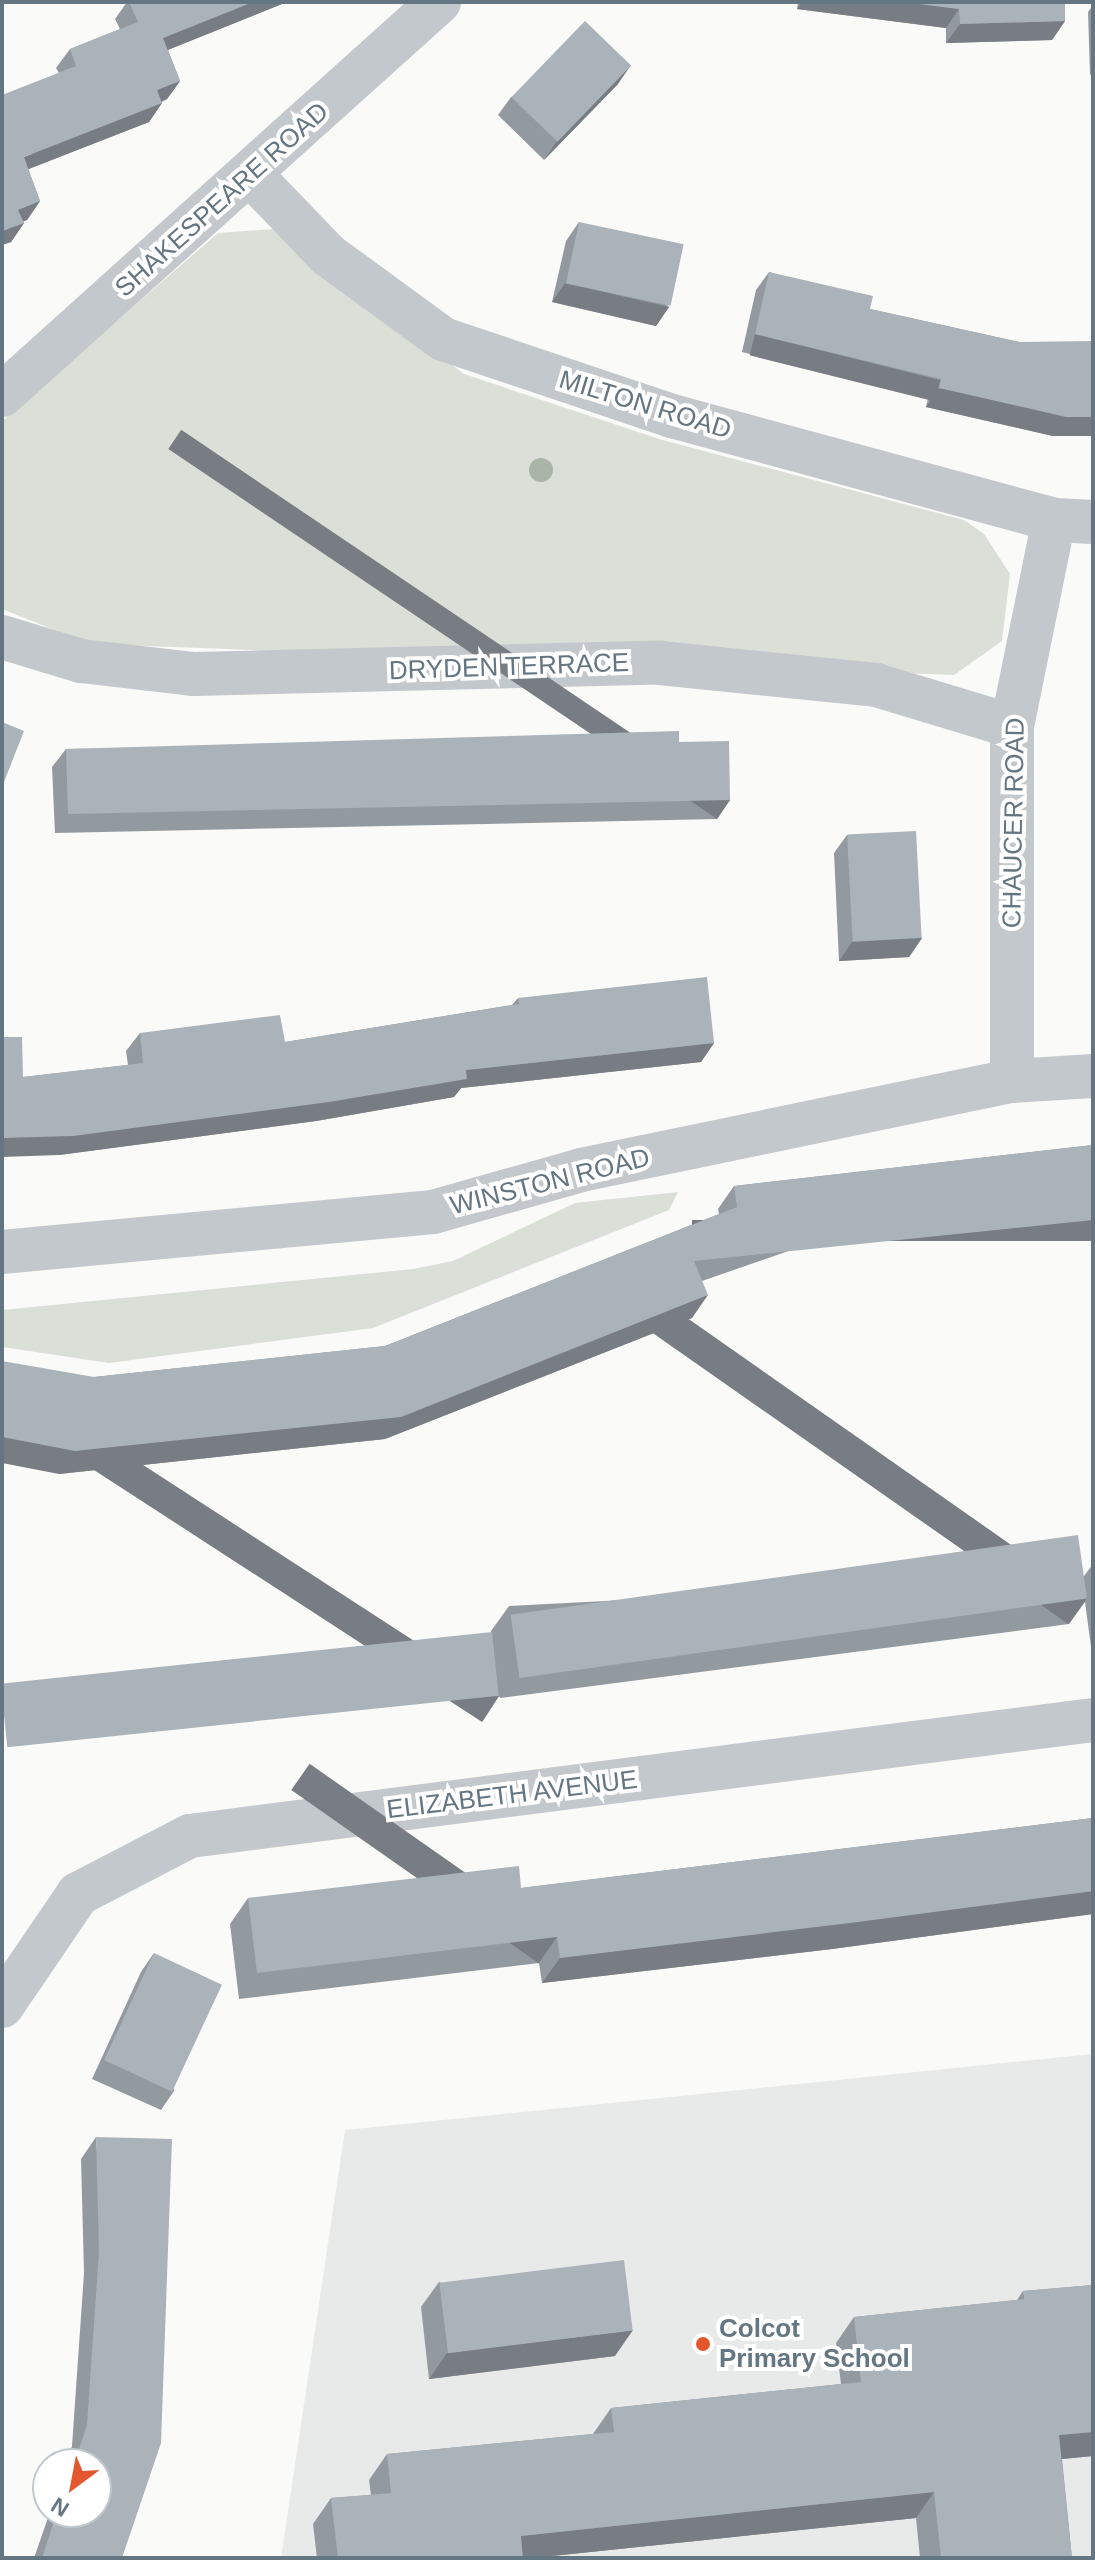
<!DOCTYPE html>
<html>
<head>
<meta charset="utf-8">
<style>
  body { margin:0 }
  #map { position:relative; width:1095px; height:2560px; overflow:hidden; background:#fafaf8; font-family:Arial,sans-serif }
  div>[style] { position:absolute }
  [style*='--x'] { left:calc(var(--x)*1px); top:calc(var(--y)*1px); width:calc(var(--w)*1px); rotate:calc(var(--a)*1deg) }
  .built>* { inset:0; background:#e8e9e9 }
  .green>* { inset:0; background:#dadfd7 }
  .minor>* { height:44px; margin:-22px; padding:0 22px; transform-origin:22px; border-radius:22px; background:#c3c8cc }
  .trees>* { width:24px; height:24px; margin:-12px; border-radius:50%; background:#aab4a7 }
  .wall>* { inset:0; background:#929a9f }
  .shaded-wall>* { inset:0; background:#777d82; transform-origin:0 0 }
  .building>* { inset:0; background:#aab3b9; transform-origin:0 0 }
  .dots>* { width:22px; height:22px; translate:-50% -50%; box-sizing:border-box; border:4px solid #fff; border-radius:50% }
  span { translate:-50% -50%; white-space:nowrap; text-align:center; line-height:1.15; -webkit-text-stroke:8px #fff; paint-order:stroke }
  .street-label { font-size:26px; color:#657683 }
  .poi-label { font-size:26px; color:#657683; font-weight:700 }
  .left { translate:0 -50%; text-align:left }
  .frame { position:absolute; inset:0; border:4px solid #657683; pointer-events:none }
  .north { position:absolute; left:32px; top:2448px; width:80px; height:80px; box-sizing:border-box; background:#fff; border:2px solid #c1c8cd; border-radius:50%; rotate:212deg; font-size:22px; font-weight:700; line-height:32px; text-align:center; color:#657683 }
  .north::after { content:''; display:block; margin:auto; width:28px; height:36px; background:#e4572e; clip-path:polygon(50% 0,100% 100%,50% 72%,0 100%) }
</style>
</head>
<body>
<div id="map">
  <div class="built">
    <i style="clip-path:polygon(1093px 2054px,1093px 2558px,281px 2558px,345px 2130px)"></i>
  </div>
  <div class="green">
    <i style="clip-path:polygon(274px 229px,464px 374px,659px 439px,964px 520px,984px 534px,1010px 574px,1002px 641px,954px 675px,90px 644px,2px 609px,2px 421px,218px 233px)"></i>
    <i style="clip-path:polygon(678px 1192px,669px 1210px,373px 1328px,109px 1363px,2px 1347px,2px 1310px,413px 1269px,453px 1261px,575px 1203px)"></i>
  </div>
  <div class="minor">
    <i style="--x:252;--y:176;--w:110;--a:46.1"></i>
    <i style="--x:328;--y:255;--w:142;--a:36.1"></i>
    <i style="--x:443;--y:339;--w:242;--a:18.6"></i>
    <i style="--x:672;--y:416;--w:396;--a:15.2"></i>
    <i style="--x:1054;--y:520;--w:39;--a:3"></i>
    <i style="--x:2;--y:395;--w:588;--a:-41.97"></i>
    <i style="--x:2;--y:637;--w:83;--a:16.9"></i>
    <i style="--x:81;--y:661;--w:114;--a:6.6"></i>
    <i style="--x:194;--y:674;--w:466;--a:-1.4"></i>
    <i style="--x:660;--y:663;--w:217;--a:5.8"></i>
    <i style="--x:876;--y:685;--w:142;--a:16.8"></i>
    <i style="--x:1012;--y:1081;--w:355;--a:-90"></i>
    <i style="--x:1012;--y:726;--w:210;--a:-78.5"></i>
    <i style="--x:2;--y:1252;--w:433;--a:-5.3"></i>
    <i style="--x:433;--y:1212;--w:154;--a:-15.8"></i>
    <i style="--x:581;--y:1170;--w:440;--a:-11.7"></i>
    <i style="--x:1012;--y:1081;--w:81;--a:-3.5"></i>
    <i style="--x:2;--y:2006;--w:135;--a:-55.8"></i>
    <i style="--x:78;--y:1894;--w:126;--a:-27.4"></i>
    <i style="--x:190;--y:1836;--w:910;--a:-7.32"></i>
  </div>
  <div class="trees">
    <i style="left:541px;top:470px"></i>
  </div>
  <div class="wall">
    <i style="clip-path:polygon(127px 2px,287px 2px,168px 50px,180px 81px,167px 99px,162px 102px,162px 103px,149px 122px,28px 169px,40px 201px,27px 220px,23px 221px,24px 223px,11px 242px,2px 245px,59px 73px,56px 68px,70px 49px,120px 29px,115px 19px)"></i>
    <i style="clip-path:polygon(798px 2px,1065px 2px,1065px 21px,1052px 40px,946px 43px,946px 28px,797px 9px)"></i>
    <i style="clip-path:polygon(1093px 5px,1093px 75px,1090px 75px,1088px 12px)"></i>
    <i style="clip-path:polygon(618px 84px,544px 160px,498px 115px,511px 97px)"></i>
    <i style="clip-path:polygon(579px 222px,669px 307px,656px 326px,552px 302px,566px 241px)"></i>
    <i style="clip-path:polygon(769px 272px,870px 309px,1019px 342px,1053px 436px,926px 407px,928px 398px,742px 352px,756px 290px)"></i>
    <i style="clip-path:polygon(679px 742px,730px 800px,717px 819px,55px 833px,52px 767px,66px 749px)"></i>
    <i style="clip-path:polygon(847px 835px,922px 938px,909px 957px,839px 961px,834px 853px)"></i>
    <i style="clip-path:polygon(518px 998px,714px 1043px,701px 1062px,461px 1088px,454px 1097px,316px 1121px,59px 1155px,23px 1077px,128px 1065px,126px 1051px,140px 1033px,285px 1042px,512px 1005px)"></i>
    <i style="clip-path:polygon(1093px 1145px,702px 1281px,692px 1318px,385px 1439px,59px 1474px,94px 1377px,385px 1346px,719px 1214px,718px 1209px,734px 1186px)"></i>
    <i style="clip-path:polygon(1093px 1564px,1093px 1646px,1091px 1647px,1085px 1602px,1069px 1624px,500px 1698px,499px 1696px,482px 1722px,491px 1631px,509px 1606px,1084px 1576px)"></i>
    <i style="clip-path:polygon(1093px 1818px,1093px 1914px,832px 1949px,542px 1983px,539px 1963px,239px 1999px,230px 1924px,248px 1898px,521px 1888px)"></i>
    <i style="clip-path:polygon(154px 1953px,174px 2091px,161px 2110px,92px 2079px,141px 1972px)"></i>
    <i style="clip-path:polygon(96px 2137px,122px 2558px,34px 2558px,50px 2512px,96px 2512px,96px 2464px,66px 2464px,72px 2446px,84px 2273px,81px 2159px)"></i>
    <i style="clip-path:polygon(439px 2282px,615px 2356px,429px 2379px,421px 2307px)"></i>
    <i style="clip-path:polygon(1093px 2285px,1093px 2456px,1062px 2459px,1072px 2558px,920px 2558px,916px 2518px,533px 2558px,317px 2558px,313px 2524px,331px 2498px,371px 2495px,369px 2480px,387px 2454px,593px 2434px,611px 2408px,841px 2384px,836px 2343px,854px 2317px,1017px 2300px,1023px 2291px)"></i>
  </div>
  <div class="shaded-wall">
    <i style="clip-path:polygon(253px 2px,287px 2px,150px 57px,163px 38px)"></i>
    <i style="clip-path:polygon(802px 2px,904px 2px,959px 9px,946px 28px,797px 9px)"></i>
    <i style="clip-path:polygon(1065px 21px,1052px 40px,946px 43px,960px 24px)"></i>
    <i style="clip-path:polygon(631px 65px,618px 84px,544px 160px,557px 141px)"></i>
    <i style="clip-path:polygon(180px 81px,167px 99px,144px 108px,157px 90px)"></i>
    <i style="clip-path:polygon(162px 103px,149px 122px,11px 176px,24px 157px)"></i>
    <i style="clip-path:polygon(40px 201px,27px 220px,5px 229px,18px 210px)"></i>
    <i style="clip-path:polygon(24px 223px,11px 242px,2px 245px,2px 231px)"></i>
    <i style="clip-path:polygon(565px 283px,669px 307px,656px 326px,552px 302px)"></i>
    <i style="left:755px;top:334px;width:191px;height:22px;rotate:14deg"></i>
    <i style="clip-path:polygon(939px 388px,1093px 417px,1093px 436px,1053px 436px,926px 407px)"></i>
    <i style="left:730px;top:800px;width:23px;height:662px;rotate:124deg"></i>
    <i style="clip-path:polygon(922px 938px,909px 957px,839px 961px,852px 942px)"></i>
    <i style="clip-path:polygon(714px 1043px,701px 1062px,461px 1088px,454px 1097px,316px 1121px,59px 1155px,2px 1157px,2px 1138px,466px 1070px)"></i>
    <i style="left:1093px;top:1220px;width:21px;height:401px;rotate:90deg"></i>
    <i style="clip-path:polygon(708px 1295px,692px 1318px,385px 1439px,59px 1474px,2px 1463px,2px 1437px)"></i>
    <i style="left:1087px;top:1598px;width:32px;height:574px;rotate:125deg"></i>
    <i style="left:499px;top:1696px;width:31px;height:501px;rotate:123deg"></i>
    <i style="clip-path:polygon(1093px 1891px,1093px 1914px,832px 1949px,542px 1983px,560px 1958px)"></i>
    <i style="left:557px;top:1937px;width:32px;height:302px;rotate:125deg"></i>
    <i style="clip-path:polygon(633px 2330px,615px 2356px,429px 2379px,447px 2353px)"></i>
    <i style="clip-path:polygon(1093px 2432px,1093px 2456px,1041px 2461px,1059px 2435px)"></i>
    <i style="clip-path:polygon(934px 2492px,916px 2518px,533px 2558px,505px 2558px,521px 2536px)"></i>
  </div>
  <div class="building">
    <i style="clip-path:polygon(129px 2px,253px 2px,163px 38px,180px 81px,157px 90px,162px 103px,24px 157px,40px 201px,18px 210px,24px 223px,2px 231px,2px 95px,76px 66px,70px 49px,138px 22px)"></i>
    <i style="clip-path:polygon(904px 2px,1065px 2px,1065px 21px,960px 24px,959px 9px)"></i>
    <i style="left:585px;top:21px;width:64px;height:106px;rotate:44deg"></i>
    <i style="left:579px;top:222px;width:107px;height:63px;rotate:12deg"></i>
    <i style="clip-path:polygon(769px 272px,873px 296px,870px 309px,1019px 342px,1093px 341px,1093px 417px,1066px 417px,939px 388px,941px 379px,755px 334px)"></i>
    <i style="clip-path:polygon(2px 722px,24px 731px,2px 787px)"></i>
    <i style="clip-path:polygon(679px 731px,679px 742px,729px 741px,730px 800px,68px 814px,66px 749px)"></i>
    <i style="left:916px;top:831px;width:107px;height:69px;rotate:87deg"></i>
    <i style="clip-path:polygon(707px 977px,714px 1043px,466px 1070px,467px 1079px,329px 1102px,73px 1136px,2px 1138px,2px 1037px,22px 1037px,23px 1077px,143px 1063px,140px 1033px,280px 1015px,285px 1042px,519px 1004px,518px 998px)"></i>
    <i style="clip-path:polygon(1093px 1145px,1093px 1220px,694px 1261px,708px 1295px,401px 1417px,75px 1451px,2px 1437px,2px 1361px,94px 1377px,385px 1346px,737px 1207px,734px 1186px)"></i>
    <i style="left:1078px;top:1535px;width:64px;height:573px;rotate:82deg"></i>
    <i style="left:492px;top:1632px;width:64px;height:494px;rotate:84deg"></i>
    <i style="clip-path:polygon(1093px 1818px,1093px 1891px,850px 1923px,560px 1958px,557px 1937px,257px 1973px,248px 1898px,519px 1866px,521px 1888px)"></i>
    <i style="left:154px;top:1953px;width:75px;height:118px;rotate:25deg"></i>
    <i style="clip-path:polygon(96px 2137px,172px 2139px,161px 2443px,122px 2558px,42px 2558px,57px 2512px,96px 2512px,96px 2464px,74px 2464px,87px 2425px,99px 2251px)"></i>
    <i style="left:624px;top:2260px;width:71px;height:186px;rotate:83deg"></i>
    <i style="clip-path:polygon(1093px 2285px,1093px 2432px,1059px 2435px,1072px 2558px,941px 2558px,934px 2492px,521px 2536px,523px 2558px,338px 2558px,331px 2498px,391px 2493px,387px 2454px,614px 2432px,611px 2408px,861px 2382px,854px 2317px,1024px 2299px,1023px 2291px)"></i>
  </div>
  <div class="dots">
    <i style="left:703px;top:2344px;background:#e4572e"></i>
  </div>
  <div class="street-label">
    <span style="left:222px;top:200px;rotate:-42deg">SHAKESPEARE ROAD</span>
    <span style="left:645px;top:405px;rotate:17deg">MILTON ROAD</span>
    <span style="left:509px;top:667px;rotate:-2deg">DRYDEN TERRACE</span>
    <span style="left:1014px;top:823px;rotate:-89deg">CHAUCER ROAD</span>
    <span style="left:550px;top:1182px;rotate:-14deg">WINSTON ROAD</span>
    <span style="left:512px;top:1795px;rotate:-7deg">ELIZABETH AVENUE</span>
  </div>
  <div class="poi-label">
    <span class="left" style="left:719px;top:2344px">Colcot<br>Primary School</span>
  </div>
  <div class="frame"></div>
  <div class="north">N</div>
</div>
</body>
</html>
